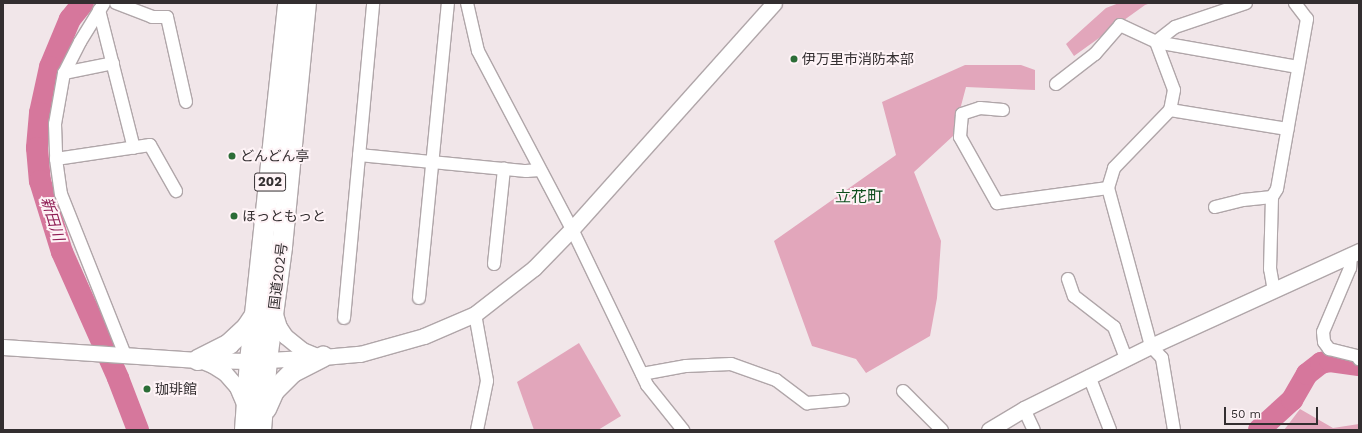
<!DOCTYPE html>
<html>
<head>
<meta charset="utf-8">
<style>
  body { margin:0 }
  #map { position:relative; width:1362px; height:433px; overflow:hidden; background:#f1e6e9; font-family:"Work Sans","Noto Sans JP",sans-serif }
  div>[style] { position:absolute }
  [style*='--x'] { left:calc(var(--x)*1px); top:calc(var(--y)*1px); width:calc(var(--w)*1px); rotate:calc(var(--a)*1deg) }
  .green>* { inset:0; background:#e2a6bb }
  .river>* { height:22px; margin:-11px; padding:0 11px; transform-origin:11px; border-radius:11px; background:#d6779c }
  .roads { filter:drop-shadow(1px 0 #b0a6a9) drop-shadow(-1px 0 #b0a6a9) drop-shadow(0 1px #b0a6a9) drop-shadow(0 -1px #b0a6a9) }
  .minor>* { height:12px; margin:-6px; padding:0 6px; transform-origin:6px; border-radius:6px; background:#fff }
  .tertiary>* { height:15px; margin:-7.5px; padding:0 7.5px; transform-origin:7.5px; border-radius:7.5px; background:#fff }
  .trunk>* { height:20px; margin:-10px; padding:0 10px; transform-origin:10px; border-radius:10px; background:#fff }
  .dots>* { width:11px; height:11px; translate:-50% -50%; box-sizing:border-box; border:2px solid #fef3f6; border-radius:50% }
  span { translate:-50% -50%; white-space:nowrap; text-align:center; line-height:1.15; -webkit-text-stroke:4px #fef3f6; paint-order:stroke }
  .shield-label span { padding:1px 3px; background:#fef3f6; border:1px solid; border-radius:3px; -webkit-text-stroke-width:0 }
  .shield-label { font-size:13px; color:#332e30; font-weight:700 }
  .poi-label { font-size:14px; color:#332e30 }
  .left { translate:0 -50%; text-align:left }
  .street-label { font-size:14px; color:#332e30 }
  .water-label { font-size:15px; color:#901f56; font-style:italic }
  .quarter-label { font-size:16px; color:#0d4d1c }
  .frame { position:absolute; inset:0; border:4px solid #332e30; pointer-events:none }
  .scale { position:absolute; left:1224px; top:407px; width:94px; height:18px; box-sizing:border-box; border:2px solid #332e30; border-top:0; padding-left:5px; font-size:12px; line-height:14px; white-space:nowrap; color:#332e30; -webkit-text-stroke:3px #fef3f6; paint-order:stroke }
</style>
</head>
<body>
<div id="map">
  <div class="green">
    <i style="clip-path:polygon(1119px 3px,1151px 3px,1145px 5px,1074px 56px,1066px 44px,1106px 8px)"></i>
    <i style="clip-path:polygon(965px 65px,1021px 65px,1035px 70px,1035px 90px,966px 87px,953px 136px,914px 172px,941px 241px,937px 298px,930px 336px,866px 373px,856px 359px,812px 346px,774px 241px,896px 155px,882px 102px)"></i>
    <i style="clip-path:polygon(579px 343px,621px 416px,598px 430px,534px 430px,517px 382px)"></i>
    <i style="clip-path:polygon(1300px 409px,1333px 428px,1359px 424px,1359px 430px,1284px 430px)"></i>
  </div>
  <div class="river">
    <i style="--x:83;--y:3;--w:21;--a:129"></i>
    <i style="--x:70;--y:19;--w:52;--a:112.6"></i>
    <i style="--x:50;--y:67;--w:47;--a:102.3"></i>
    <i style="--x:40;--y:113;--w:35;--a:95"></i>
    <i style="--x:37;--y:148;--w:33;--a:85"></i>
    <i style="--x:40;--y:181;--w:74;--a:72.8"></i>
    <i style="--x:62;--y:252;--w:138;--a:66"></i>
    <i style="--x:118;--y:378;--w:56;--a:69"></i>
    <i style="--x:1259;--y:430;--w:45;--a:-42.3"></i>
    <i style="--x:1292;--y:400;--w:30;--a:-60"></i>
    <i style="--x:1307;--y:374;--w:18;--a:-38"></i>
    <i style="--x:1321;--y:363;--w:9;--a:-13"></i>
    <i style="--x:1330;--y:361;--w:29;--a:8"></i>
  </div>
  <div class="roads">
    <div class="minor">
      <i style="--x:104;--y:3;--w:46;--a:121.6"></i>
      <i style="--x:80;--y:42;--w:35;--a:117"></i>
      <i style="--x:64;--y:73;--w:52;--a:100"></i>
      <i style="--x:55;--y:124;--w:35;--a:88"></i>
      <i style="--x:56;--y:159;--w:35;--a:82"></i>
      <i style="--x:61;--y:194;--w:173;--a:68.3"></i>
      <i style="--x:116;--y:3;--w:39;--a:21"></i>
      <i style="--x:152;--y:17;--w:15;--a:0"></i>
      <i style="--x:167;--y:17;--w:87;--a:77.4"></i>
      <i style="--x:467;--y:3;--w:49;--a:77.1"></i>
      <i style="--x:478;--y:51;--w:201;--a:62.2"></i>
      <i style="--x:572;--y:229;--w:173;--a:64.3"></i>
      <i style="--x:647;--y:385;--w:58;--a:51.3"></i>
      <i style="--x:1246;--y:3;--w:75;--a:161.3"></i>
      <i style="--x:1175;--y:27;--w:24;--a:142"></i>
      <i style="--x:1156;--y:42;--w:144;--a:10"></i>
      <i style="--x:99;--y:10;--w:142;--a:75.8"></i>
      <i style="--x:64;--y:73;--w:50;--a:-11.5"></i>
      <i style="--x:1056;--y:84;--w:49;--a:-37.6"></i>
      <i style="--x:1095;--y:54;--w:38;--a:-49"></i>
      <i style="--x:1120;--y:25;--w:40;--a:25"></i>
      <i style="--x:1156;--y:42;--w:51;--a:69.4"></i>
      <i style="--x:1174;--y:90;--w:20;--a:101"></i>
      <i style="--x:1003;--y:110;--w:23;--a:-175"></i>
      <i style="--x:980;--y:108;--w:19;--a:162"></i>
      <i style="--x:962;--y:114;--w:23;--a:95"></i>
      <i style="--x:960;--y:137;--w:76;--a:60.7"></i>
      <i style="--x:997;--y:203;--w:112;--a:-7.7"></i>
      <i style="--x:359;--y:155;--w:168;--a:5.5"></i>
      <i style="--x:526;--y:171;--w:14;--a:-4"></i>
      <i style="--x:56;--y:159;--w:95;--a:-8.5"></i>
      <i style="--x:150;--y:145;--w:53;--a:60.5"></i>
      <i style="--x:1215;--y:207;--w:29;--a:-14"></i>
      <i style="--x:1243;--y:200;--w:29;--a:-6"></i>
      <i style="--x:1351;--y:255;--w:13;--a:94"></i>
      <i style="--x:1350;--y:268;--w:69;--a:112.9"></i>
      <i style="--x:1323;--y:332;--w:10;--a:84"></i>
      <i style="--x:1324;--y:342;--w:9;--a:54"></i>
      <i style="--x:1329;--y:349;--w:29;--a:14"></i>
      <i style="--x:1357;--y:356;--w:4;--a:56"></i>
      <i style="--x:494;--y:264;--w:96;--a:-84"></i>
      <i style="--x:1068;--y:279;--w:18;--a:71"></i>
      <i style="--x:1074;--y:296;--w:51;--a:37.8"></i>
      <i style="--x:1114;--y:327;--w:33;--a:69"></i>
      <i style="--x:1274;--y:291;--w:22;--a:-100"></i>
      <i style="--x:1270;--y:269;--w:72;--a:-88.4"></i>
      <i style="--x:1272;--y:197;--w:9;--a:-58"></i>
      <i style="--x:1277;--y:189;--w:173;--a:-80"></i>
      <i style="--x:1307;--y:19;--w:20;--a:-127"></i>
      <i style="--x:419;--y:298;--w:296;--a:-84.4"></i>
      <i style="--x:475;--y:314;--w:68;--a:79.8"></i>
      <i style="--x:487;--y:381;--w:50;--a:101.5"></i>
      <i style="--x:344;--y:318;--w:316;--a:-84.7"></i>
      <i style="--x:642;--y:374;--w:45;--a:-10.3"></i>
      <i style="--x:686;--y:366;--w:45;--a:-2.5"></i>
      <i style="--x:731;--y:364;--w:48;--a:19.6"></i>
      <i style="--x:776;--y:380;--w:39;--a:37"></i>
      <i style="--x:807;--y:403;--w:36;--a:-5"></i>
      <i style="--x:1089;--y:376;--w:58;--a:68.7"></i>
      <i style="--x:903;--y:391;--w:55;--a:45"></i>
      <i style="--x:1024;--y:409;--w:23;--a:65"></i>
      <i style="--x:1174;--y:430;--w:73;--a:-99.5"></i>
      <i style="--x:1162;--y:358;--w:16;--a:-133"></i>
      <i style="--x:1151;--y:346;--w:164;--a:-105.2"></i>
      <i style="--x:1108;--y:188;--w:21;--a:-73"></i>
      <i style="--x:1114;--y:168;--w:81;--a:-46"></i>
      <i style="--x:1170;--y:110;--w:119;--a:9.2"></i>
    </div>
    <div class="tertiary">
      <i style="--x:274;--y:311;--w:17;--a:73"></i>
      <i style="--x:279;--y:327;--w:11;--a:56"></i>
      <i style="--x:285;--y:336;--w:22;--a:39"></i>
      <i style="--x:302;--y:350;--w:16;--a:22"></i>
      <i style="--x:3;--y:347;--w:195;--a:3.8"></i>
      <i style="--x:198;--y:360;--w:52;--a:1.1"></i>
      <i style="--x:250;--y:361;--w:73;--a:-3.1"></i>
      <i style="--x:323;--y:357;--w:37;--a:-5"></i>
      <i style="--x:360;--y:354;--w:66;--a:-15.7"></i>
      <i style="--x:424;--y:336;--w:56;--a:-23.3"></i>
      <i style="--x:475;--y:314;--w:75;--a:-37.9"></i>
      <i style="--x:534;--y:268;--w:54;--a:-45.7"></i>
      <i style="--x:572;--y:229;--w:303;--a:-48.2"></i>
      <i style="--x:205;--y:362;--w:8;--a:23"></i>
      <i style="--x:212;--y:365;--w:15;--a:32"></i>
      <i style="--x:225;--y:373;--w:18;--a:49"></i>
      <i style="--x:237;--y:387;--w:23;--a:67"></i>
      <i style="--x:989;--y:430;--w:41;--a:-31"></i>
      <i style="--x:1024;--y:409;--w:142;--a:-26.4"></i>
      <i style="--x:1151;--y:346;--w:229;--a:-24.5"></i>
    </div>
    <div class="trunk">
      <i style="--x:198;--y:360;--w:35;--a:-27"></i>
      <i style="--x:229;--y:344;--w:25;--a:-43"></i>
      <i style="--x:247;--y:327;--w:14;--a:-56"></i>
      <i style="--x:266;--y:409;--w:20;--a:-66"></i>
      <i style="--x:274;--y:391;--w:27;--a:-45"></i>
      <i style="--x:293;--y:372;--w:34;--a:-27"></i>
      <i style="--x:245;--y:430;--w:69;--a:-85.9"></i>
      <i style="--x:250;--y:361;--w:360;--a:-83.9"></i>
      <i style="--x:261;--y:430;--w:70;--a:-85.1"></i>
      <i style="--x:267;--y:360;--w:114;--a:-82.4"></i>
      <i style="--x:282;--y:247;--w:245;--a:-84.4"></i>
    </div>
  </div>
  <div class="dots">
    <i style="left:794px;top:59px;background:#2c6d37"></i>
    <i style="left:232px;top:156px;background:#2c6d37"></i>
    <i style="left:234px;top:216px;background:#2c6d37"></i>
    <i style="left:147px;top:389px;background:#2c6d37"></i>
  </div>
  <div class="shield-label">
    <span style="left:270px;top:182px">202</span>
  </div>
  <div class="poi-label">
    <span class="left" style="left:802px;top:59px">伊万里市消防本部</span>
    <span class="left" style="left:240px;top:156px">どんどん亭</span>
    <span class="left" style="left:242px;top:216px">ほっともっと</span>
    <span class="left" style="left:155px;top:389px">珈琲館</span>
  </div>
  <div class="street-label">
    <span style="left:278px;top:276px;rotate:-83deg">国道202号</span>
  </div>
  <div class="water-label">
    <span style="left:52px;top:219px;rotate:73deg">新田川</span>
  </div>
  <div class="quarter-label">
    <span style="left:859px;top:197px">立花町</span>
  </div>
  <div class="frame"></div>
  <div class="scale">50 m</div>
</div>
</body>
</html>
